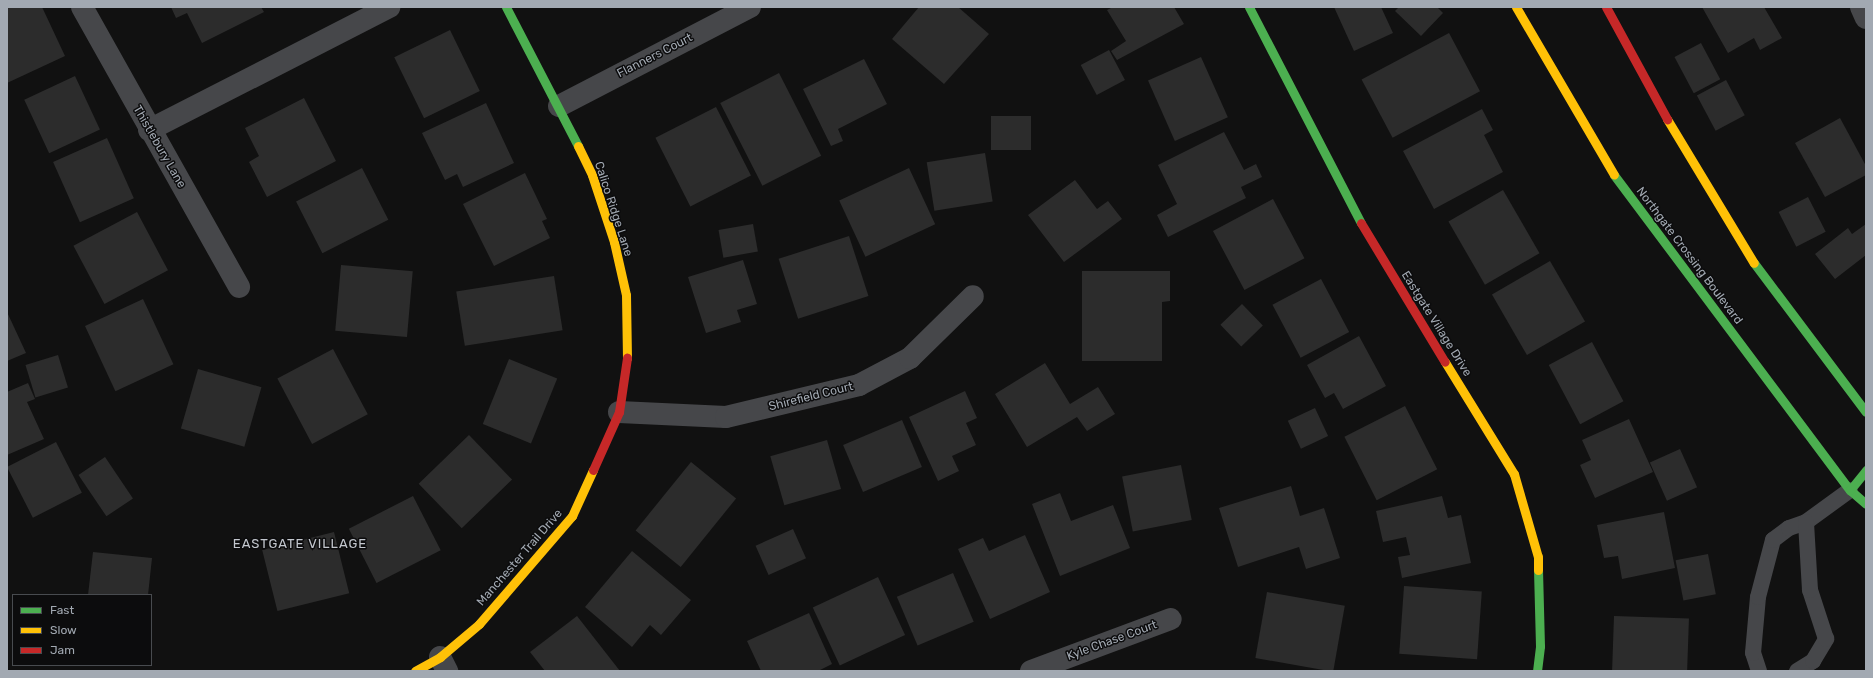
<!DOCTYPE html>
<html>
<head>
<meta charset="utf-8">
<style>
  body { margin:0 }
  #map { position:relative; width:1873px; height:678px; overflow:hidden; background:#111; font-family:Rubik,sans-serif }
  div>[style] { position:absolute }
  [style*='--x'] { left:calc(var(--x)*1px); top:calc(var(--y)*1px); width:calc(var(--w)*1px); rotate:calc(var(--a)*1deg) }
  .building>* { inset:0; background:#2c2c2c; transform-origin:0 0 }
  .lane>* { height:16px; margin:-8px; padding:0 8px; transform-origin:8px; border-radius:8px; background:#46474a }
  .street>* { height:22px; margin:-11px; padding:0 11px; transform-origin:11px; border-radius:11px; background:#46474a }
  .fast>* { height:9px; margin:-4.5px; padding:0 4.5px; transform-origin:4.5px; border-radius:4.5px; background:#4caf50 }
  .slow>* { height:9px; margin:-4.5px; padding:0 4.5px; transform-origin:4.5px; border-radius:4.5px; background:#ffc107 }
  .jam>* { height:9px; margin:-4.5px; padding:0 4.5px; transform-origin:4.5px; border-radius:4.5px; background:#c62828 }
  span { translate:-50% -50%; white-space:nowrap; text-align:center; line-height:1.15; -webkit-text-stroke:3px #0c0c0d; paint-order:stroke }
  .street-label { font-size:12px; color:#a2a9b2 }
  .neighbourhood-label { font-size:13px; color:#c3c7ce; letter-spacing:1px }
  .frame { position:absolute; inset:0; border:8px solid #a2a9b2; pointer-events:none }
  .legend { position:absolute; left:12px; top:594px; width:140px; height:72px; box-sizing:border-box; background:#0c0c0d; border:1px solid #484b4f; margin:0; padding:5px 7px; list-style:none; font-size:12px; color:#a2a9b2 }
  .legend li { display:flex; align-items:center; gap:8px; height:20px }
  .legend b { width:20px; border:1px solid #484b4f }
</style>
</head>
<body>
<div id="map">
  <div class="building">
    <i style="clip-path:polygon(7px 7px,42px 7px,65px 56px,7px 83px)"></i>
    <i style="clip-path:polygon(171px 7px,261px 7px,264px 12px,202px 43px,187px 13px,176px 18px)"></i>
    <i style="clip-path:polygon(919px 7px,958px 7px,989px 34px,944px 84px,892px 39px)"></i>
    <i style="clip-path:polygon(1113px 7px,1174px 7px,1184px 24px,1117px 60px,1111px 51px,1126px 41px,1107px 10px)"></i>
    <i style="clip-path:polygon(1334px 7px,1381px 7px,1393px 33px,1354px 51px)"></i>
    <i style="clip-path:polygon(1399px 7px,1437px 7px,1443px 13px,1421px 36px,1395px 11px)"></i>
    <i style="clip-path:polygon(1702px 7px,1764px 7px,1782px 38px,1760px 50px,1754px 38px,1728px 53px)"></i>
    <i style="left:450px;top:30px;width:68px;height:62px;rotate:64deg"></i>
    <i style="left:1449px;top:33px;width:66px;height:99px;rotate:62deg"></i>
    <i style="left:1701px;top:43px;width:41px;height:30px;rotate:62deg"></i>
    <i style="left:1109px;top:50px;width:34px;height:32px;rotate:62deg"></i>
    <i style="left:1201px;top:57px;width:66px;height:58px;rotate:66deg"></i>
    <i style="clip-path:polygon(864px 59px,887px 104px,838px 129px,843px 141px,831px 146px,803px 89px)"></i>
    <i style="left:779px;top:73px;width:93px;height:66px;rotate:63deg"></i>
    <i style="left:75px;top:76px;width:59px;height:56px;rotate:65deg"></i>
    <i style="left:1726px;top:80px;width:40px;height:33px;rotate:62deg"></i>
    <i style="clip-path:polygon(304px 98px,336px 161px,267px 197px,249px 162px,259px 156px,245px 128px)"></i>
    <i style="clip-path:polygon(486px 103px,514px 163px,463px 187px,457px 174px,445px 180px,422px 133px)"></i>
    <i style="left:716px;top:107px;width:77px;height:68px;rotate:63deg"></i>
    <i style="clip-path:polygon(1482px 109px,1493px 130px,1484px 135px,1503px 172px,1434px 209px,1403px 151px)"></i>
    <i style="left:991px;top:116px;width:40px;height:34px"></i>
    <i style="clip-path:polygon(1840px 118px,1866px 166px,1866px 175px,1825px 197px,1795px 143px)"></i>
    <i style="clip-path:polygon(1224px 132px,1244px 170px,1256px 164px,1262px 177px,1241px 187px,1246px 198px,1168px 237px,1157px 215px,1177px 204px,1158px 165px)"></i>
    <i style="left:107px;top:138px;width:66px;height:59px;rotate:66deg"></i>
    <i style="left:985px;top:153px;width:49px;height:59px;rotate:81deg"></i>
    <i style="left:362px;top:168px;width:58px;height:74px;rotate:63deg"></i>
    <i style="left:909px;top:168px;width:62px;height:77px;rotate:65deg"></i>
    <i style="clip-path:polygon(525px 173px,547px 219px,542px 221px,550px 238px,494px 266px,463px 204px)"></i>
    <i style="clip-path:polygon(1075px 180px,1097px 209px,1108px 201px,1122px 219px,1064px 262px,1028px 215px)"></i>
    <i style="left:1503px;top:190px;width:73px;height:63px;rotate:60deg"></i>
    <i style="left:1808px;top:197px;width:39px;height:33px;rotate:63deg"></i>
    <i style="left:1273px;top:199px;width:67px;height:68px;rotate:62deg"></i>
    <i style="left:137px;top:212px;width:66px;height:72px;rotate:62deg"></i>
    <i style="left:753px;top:224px;width:28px;height:35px;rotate:80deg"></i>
    <i style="clip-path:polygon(1866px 224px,1866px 255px,1835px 279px,1815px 254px,1848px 228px,1852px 234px)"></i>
    <i style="left:849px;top:236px;width:63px;height:74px;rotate:72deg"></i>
    <i style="clip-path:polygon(743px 260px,757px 304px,737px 310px,741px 322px,706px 333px,688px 277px)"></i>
    <i style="left:1550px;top:261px;width:70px;height:67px;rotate:60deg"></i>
    <i style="left:341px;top:265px;width:72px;height:66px;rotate:5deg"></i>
    <i style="clip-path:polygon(1082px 271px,1170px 271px,1170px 301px,1162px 302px,1162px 361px,1082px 361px)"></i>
    <i style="left:554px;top:276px;width:55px;height:99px;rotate:81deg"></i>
    <i style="left:1321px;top:279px;width:60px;height:55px;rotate:62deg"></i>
    <i style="left:143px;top:299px;width:72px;height:64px;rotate:65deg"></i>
    <i style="left:1242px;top:304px;width:30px;height:30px;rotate:46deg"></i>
    <i style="clip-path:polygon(7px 312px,26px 353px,7px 361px)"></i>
    <i style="clip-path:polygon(1359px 336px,1386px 386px,1343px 409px,1334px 393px,1325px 398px,1307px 365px)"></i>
    <i style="left:1592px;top:342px;width:67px;height:49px;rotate:62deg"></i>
    <i style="left:333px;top:349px;width:74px;height:63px;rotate:62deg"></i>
    <i style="left:58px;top:355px;width:34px;height:34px;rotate:73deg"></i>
    <i style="left:509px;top:359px;width:52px;height:70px;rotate:22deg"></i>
    <i style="clip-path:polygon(1045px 363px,1070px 404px,1098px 387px,1115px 414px,1087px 431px,1077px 417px,1027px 447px,995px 394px)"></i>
    <i style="left:198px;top:369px;width:66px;height:62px;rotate:16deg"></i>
    <i style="clip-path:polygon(28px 383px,35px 399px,27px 402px,44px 439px,7px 455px,7px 392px)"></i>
    <i style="clip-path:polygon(965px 391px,977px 418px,966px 423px,976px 445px,952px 456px,959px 471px,938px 481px,909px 417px)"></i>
    <i style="left:1405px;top:406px;width:71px;height:68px;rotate:63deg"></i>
    <i style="left:1315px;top:408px;width:31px;height:30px;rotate:65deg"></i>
    <i style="clip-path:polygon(1629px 419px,1653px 472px,1595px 498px,1580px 465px,1591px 460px,1582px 440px)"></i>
    <i style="left:902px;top:420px;width:51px;height:64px;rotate:67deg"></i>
    <i style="left:469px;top:435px;width:62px;height:70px;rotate:46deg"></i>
    <i style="left:827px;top:440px;width:51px;height:59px;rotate:74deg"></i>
    <i style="left:56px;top:442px;width:57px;height:55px;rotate:63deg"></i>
    <i style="left:1680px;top:449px;width:42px;height:33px;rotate:66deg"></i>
    <i style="left:105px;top:457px;width:50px;height:32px;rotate:56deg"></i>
    <i style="left:691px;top:462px;width:58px;height:88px;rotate:39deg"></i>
    <i style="left:1181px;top:465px;width:56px;height:60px;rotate:79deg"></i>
    <i style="clip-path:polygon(1291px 486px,1300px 516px,1324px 508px,1340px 558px,1306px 569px,1299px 547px,1238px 567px,1219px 508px)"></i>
    <i style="clip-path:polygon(1060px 493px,1071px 521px,1113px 505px,1130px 548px,1060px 576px,1032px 504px)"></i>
    <i style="left:413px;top:496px;width:61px;height:72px;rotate:63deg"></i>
    <i style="clip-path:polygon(1442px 496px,1448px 518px,1461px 515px,1471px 563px,1402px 578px,1398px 557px,1410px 555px,1406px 537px,1383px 542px,1376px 511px)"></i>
    <i style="clip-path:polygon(1664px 512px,1675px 568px,1622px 579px,1618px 556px,1604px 558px,1597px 525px)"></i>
    <i style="left:793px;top:529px;width:32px;height:41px;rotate:66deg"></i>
    <i style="left:334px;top:532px;width:63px;height:74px;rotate:76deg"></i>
    <i style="clip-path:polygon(1025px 535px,1050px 592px,990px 619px,958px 549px,983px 538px,989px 551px)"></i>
    <i style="clip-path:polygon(632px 551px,691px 600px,661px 635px,650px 625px,632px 647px,585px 607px)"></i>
    <i style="clip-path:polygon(93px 552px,152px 558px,148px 595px,88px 595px)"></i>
    <i style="left:1708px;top:554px;width:41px;height:33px;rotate:79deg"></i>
    <i style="left:953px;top:573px;width:53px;height:61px;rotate:67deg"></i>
    <i style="left:878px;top:577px;width:64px;height:72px;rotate:65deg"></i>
    <i style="left:1404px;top:586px;width:78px;height:68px;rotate:4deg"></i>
    <i style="left:1267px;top:592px;width:79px;height:67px;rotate:10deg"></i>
    <i style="clip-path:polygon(809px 613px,832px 664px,818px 671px,761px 671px,747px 641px)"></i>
    <i style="clip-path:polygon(577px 616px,620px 671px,545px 671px,530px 652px)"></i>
    <i style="left:1614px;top:616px;width:75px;height:55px;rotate:2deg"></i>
  </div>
  <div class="lane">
    <i style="--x:1759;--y:671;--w:19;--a:-108"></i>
    <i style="--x:1753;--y:653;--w:56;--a:-84.9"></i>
    <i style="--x:1758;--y:597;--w:59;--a:-75.3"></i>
    <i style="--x:1773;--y:540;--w:20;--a:-37"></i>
    <i style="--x:1789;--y:528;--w:18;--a:-19"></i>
    <i style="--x:1806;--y:522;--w:54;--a:-36"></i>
    <i style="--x:1797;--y:671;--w:19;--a:-32"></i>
    <i style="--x:1813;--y:661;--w:26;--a:-59"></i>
    <i style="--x:1826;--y:639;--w:52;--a:-108.1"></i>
    <i style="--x:1810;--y:590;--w:68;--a:-93.4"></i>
  </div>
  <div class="street">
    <i style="--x:82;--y:7;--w:321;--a:60.7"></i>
    <i style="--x:1861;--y:7;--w:12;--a:66"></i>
    <i style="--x:559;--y:106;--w:215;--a:-27.4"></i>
    <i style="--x:149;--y:130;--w:270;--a:-27.1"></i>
    <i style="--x:619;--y:412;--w:107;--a:2.7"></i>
    <i style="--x:726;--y:417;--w:137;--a:-13.5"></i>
    <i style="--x:859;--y:385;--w:58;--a:-27.9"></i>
    <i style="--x:910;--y:358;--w:88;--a:-44.5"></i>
    <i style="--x:440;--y:657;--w:16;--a:63"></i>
    <i style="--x:1031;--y:671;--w:149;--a:-20.4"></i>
  </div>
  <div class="fast">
    <i style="--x:506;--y:7;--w:157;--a:62.6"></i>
    <i style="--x:1249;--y:7;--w:243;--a:62.6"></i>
    <i style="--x:1614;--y:175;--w:394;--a:53.2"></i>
    <i style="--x:1850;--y:490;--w:21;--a:41"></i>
    <i style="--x:1754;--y:263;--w:186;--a:53.1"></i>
    <i style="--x:1850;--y:490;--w:26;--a:-51"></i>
    <i style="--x:1537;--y:671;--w:25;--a:-83"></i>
    <i style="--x:1540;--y:646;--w:76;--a:-91.5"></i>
  </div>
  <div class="slow">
    <i style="--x:1516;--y:7;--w:194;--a:59.7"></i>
    <i style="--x:1667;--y:119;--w:168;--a:58.9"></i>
    <i style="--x:578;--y:146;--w:32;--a:64"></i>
    <i style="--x:592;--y:175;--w:71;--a:71.8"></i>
    <i style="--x:614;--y:242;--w:54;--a:77.2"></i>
    <i style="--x:626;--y:295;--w:63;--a:89.1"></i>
    <i style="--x:1445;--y:362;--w:132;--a:58.4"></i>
    <i style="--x:1514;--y:474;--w:86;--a:73.9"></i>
    <i style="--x:1538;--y:557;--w:13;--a:90"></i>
    <i style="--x:415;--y:671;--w:29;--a:-29"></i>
    <i style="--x:440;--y:657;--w:51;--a:-40.2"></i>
    <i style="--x:479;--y:624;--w:143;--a:-49.3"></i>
    <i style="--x:572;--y:516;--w:51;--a:-65.5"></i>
  </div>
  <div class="jam">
    <i style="--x:1606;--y:7;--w:128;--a:61.4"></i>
    <i style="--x:1361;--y:223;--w:162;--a:58.9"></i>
    <i style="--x:593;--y:470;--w:64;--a:-65.9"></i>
    <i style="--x:619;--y:412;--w:55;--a:-81.6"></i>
  </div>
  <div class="street-label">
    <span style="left:655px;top:56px;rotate:-27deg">Flanners Court</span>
    <span style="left:159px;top:147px;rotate:60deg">Thistlebury Lane</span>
    <span style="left:613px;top:209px;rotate:72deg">Calico Ridge Lane</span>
    <span style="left:1689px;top:256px;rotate:53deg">Northgate Crossing Boulevard</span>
    <span style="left:1436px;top:324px;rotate:58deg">Eastgate Village Drive</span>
    <span style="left:811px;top:397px;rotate:-14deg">Shirefield Court</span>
    <span style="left:520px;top:558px;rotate:-49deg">Manchester Trail Drive</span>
    <span style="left:1112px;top:641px;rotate:-20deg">Kyle Chase Court</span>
  </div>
  <div class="neighbourhood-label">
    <span style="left:300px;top:544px">EASTGATE VILLAGE</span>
  </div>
  <div class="frame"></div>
  <ul class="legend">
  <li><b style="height:5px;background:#4caf50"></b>Fast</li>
  <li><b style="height:5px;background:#ffc107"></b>Slow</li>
  <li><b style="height:5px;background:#c62828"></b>Jam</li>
  </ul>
</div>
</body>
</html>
